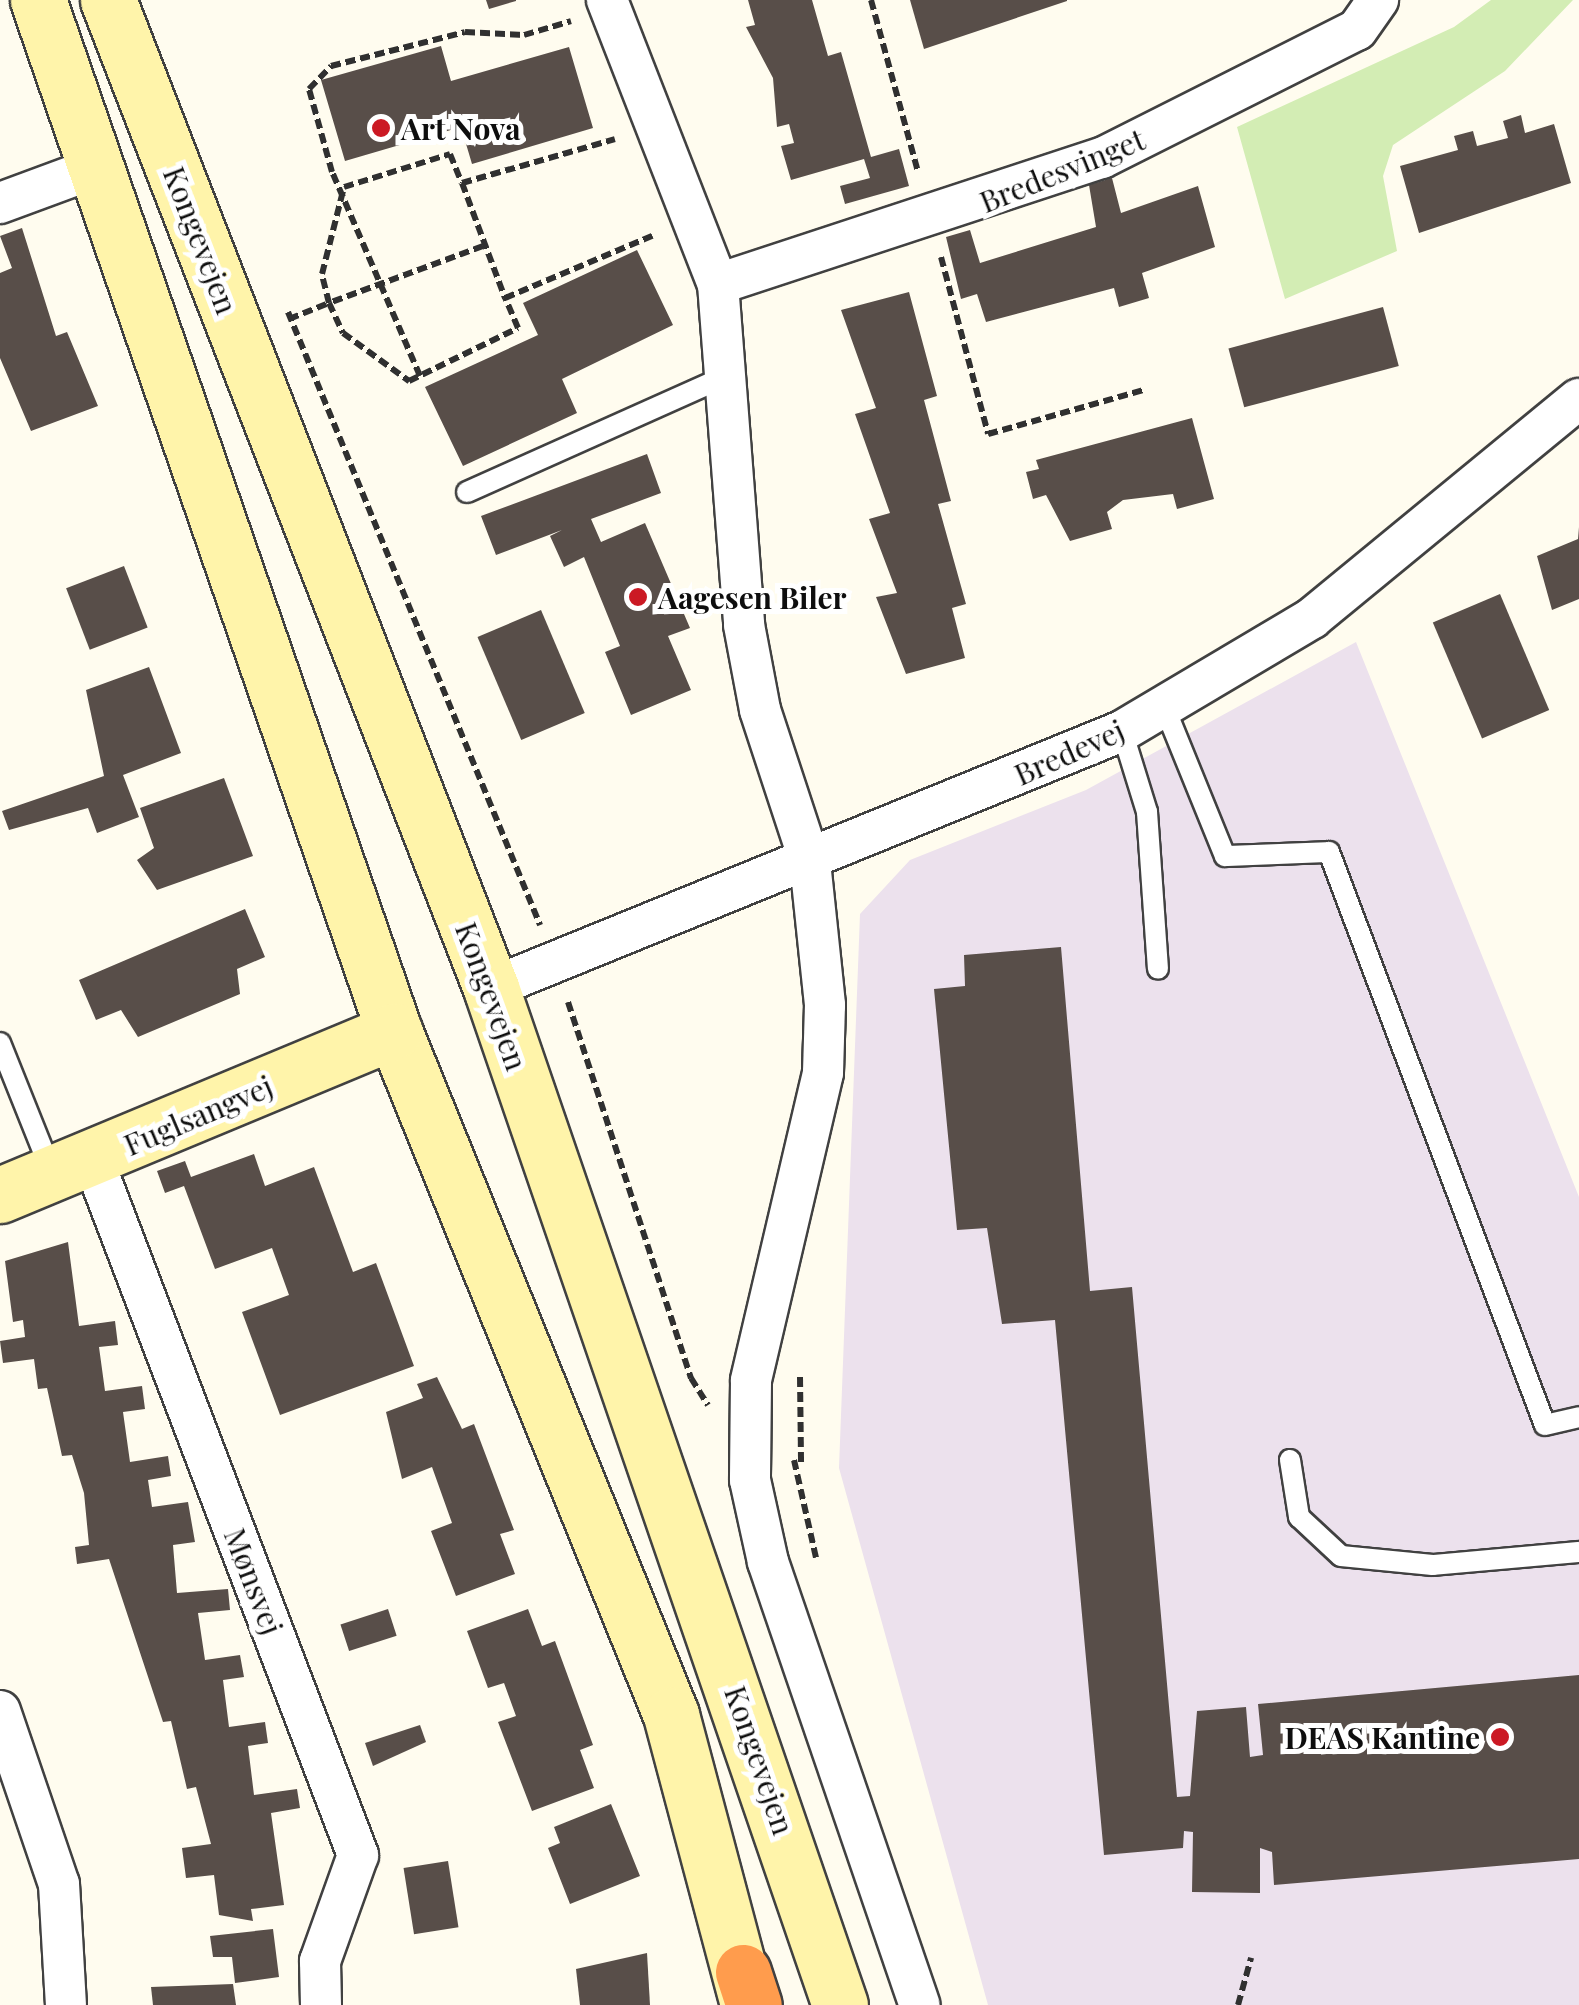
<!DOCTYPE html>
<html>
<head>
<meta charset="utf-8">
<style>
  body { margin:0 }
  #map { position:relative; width:1579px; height:2005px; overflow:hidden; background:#fffcef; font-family:"Playfair Display",serif }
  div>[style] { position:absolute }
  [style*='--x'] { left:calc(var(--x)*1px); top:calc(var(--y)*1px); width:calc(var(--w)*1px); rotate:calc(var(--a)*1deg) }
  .industrial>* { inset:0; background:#ece1ed }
  .green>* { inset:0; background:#d3edb4 }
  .building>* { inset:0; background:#584e49; transform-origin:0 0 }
  .path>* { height:6px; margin-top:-3px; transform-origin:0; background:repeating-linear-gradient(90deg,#303030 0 10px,transparent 0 15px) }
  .roads { filter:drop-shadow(2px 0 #414141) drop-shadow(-2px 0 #414141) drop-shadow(0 2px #414141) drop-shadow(0 -2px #414141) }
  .lane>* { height:20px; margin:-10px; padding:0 10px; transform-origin:10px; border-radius:10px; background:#fff }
  .street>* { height:40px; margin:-20px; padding:0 20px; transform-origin:20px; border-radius:20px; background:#fff }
  .secondary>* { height:55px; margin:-27.5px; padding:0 27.5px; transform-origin:27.5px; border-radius:27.5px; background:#fff4aa }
  .highway>* { height:55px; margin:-27.5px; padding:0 27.5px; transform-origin:27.5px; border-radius:27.5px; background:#ff9c4d }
  .dots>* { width:28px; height:28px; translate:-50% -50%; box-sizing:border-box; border:5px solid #fff; border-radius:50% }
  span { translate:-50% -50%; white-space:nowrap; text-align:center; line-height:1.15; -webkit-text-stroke:10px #fff; paint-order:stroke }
  .poi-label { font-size:30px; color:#0e0e0e; font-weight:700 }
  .left { translate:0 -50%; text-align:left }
  .right { translate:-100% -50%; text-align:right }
  .street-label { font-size:30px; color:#0e0e0e }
</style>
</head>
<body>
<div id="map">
  <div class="industrial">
    <i style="clip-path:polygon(1356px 642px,1579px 1197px,1579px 2005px,988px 2005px,839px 1468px,860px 914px,910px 860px,1086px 790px)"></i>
  </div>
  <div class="green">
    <i style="clip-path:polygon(1491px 0,1573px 0,1505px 71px,1393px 145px,1383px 176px,1397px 251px,1285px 299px,1237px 127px,1454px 27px)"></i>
  </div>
  <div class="building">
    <i style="clip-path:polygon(486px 0,516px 0,516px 1px,489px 9px)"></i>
    <i style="clip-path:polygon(748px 0,812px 0,828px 56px,841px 52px,871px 157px,899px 149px,909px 186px,845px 204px,840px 186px,870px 178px,864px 159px,791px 180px,781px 146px,794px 143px,789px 124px,777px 127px,773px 78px,746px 27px,755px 25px)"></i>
    <i style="clip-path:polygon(910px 0,1067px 0,1067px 1px,924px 49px)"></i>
    <i style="clip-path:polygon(441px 46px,451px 81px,569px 47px,593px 128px,472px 164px,461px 127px,345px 161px,321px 80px)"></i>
    <i style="clip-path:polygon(1521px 115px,1525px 133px,1554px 124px,1571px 183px,1419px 233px,1400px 166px,1458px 150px,1454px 136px,1473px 131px,1477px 146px,1508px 138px,1503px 121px)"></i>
    <i style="clip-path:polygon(1112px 178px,1121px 213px,1198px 186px,1215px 247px,1142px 273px,1149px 298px,1119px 307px,1114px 288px,986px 322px,977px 294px,961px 299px,946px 237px,970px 230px,980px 263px,1096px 227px,1089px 185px)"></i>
    <i style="clip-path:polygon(22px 228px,56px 336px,67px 332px,98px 406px,31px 431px,0 358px,0 273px,12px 268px,0 236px)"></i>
    <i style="clip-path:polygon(637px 250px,673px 325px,562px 379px,577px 413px,463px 466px,425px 387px,538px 335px,523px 303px)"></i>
    <i style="clip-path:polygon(909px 292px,937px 396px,924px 400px,951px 501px,938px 504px,966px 604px,952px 608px,965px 658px,906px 674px,876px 597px,897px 593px,869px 519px,890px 513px,855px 414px,876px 408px,841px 310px)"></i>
    <i style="left:1383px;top:307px;width:61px;height:160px;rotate:75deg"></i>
    <i style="clip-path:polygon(1192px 418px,1214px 499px,1177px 509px,1173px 494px,1123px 500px,1107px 512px,1112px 529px,1070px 541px,1046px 495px,1033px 499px,1026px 472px,1039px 469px,1036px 460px)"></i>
    <i style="clip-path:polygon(647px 454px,661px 493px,591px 519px,601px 542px,645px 523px,690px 628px,668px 636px,691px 690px,631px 715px,605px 652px,620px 646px,584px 557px,564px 567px,550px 536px,562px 530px,496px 555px,481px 516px)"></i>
    <i style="clip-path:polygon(1579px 527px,1579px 599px,1552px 610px,1537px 556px,1578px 539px)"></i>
    <i style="left:124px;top:566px;width:66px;height:62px;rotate:69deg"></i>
    <i style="left:1500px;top:594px;width:126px;height:73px;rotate:67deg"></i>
    <i style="left:541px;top:610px;width:112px;height:69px;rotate:67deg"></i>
    <i style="clip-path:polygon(149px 667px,181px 753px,123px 775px,139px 817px,97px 833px,88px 808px,9px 830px,2px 811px,104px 776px,86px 690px)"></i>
    <i style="clip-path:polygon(224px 778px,253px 856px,157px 890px,137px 860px,154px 848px,140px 808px)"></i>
    <i style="clip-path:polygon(245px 909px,265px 957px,237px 969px,240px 994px,138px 1037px,121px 1010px,96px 1020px,79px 980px)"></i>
    <i style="clip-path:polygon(1061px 947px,1090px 1291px,1132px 1287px,1177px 1797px,1190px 1796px,1197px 1711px,1246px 1707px,1250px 1757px,1263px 1755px,1258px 1704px,1579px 1675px,1579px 1859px,1274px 1885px,1272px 1852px,1260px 1848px,1260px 1893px,1192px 1892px,1193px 1832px,1184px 1831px,1183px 1848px,1104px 1855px,1055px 1320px,1002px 1324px,987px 1228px,957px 1230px,934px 989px,965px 986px,964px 955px)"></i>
    <i style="clip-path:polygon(254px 1154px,265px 1186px,314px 1167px,353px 1272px,376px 1263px,414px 1366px,280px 1415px,242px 1312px,289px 1295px,272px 1248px,215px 1269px,184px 1186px,165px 1193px,157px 1171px,185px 1161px,191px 1177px)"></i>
    <i style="clip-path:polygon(68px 1242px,79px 1326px,115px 1321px,118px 1345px,99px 1347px,105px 1391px,142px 1386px,145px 1409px,123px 1412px,130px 1462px,168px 1456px,171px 1476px,148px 1480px,152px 1507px,188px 1502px,195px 1542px,173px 1545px,177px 1593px,228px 1589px,230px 1610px,198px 1613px,205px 1660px,240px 1655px,244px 1677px,223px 1680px,229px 1727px,265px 1722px,268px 1743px,248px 1746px,254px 1795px,297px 1789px,300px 1808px,271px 1813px,284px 1905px,251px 1909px,253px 1921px,219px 1915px,214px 1875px,186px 1878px,182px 1848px,211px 1844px,196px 1787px,187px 1789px,171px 1721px,163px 1722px,109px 1559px,77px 1564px,75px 1547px,89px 1545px,84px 1493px,72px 1455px,62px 1456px,47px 1388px,38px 1389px,34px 1359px,3px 1363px,0 1341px,25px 1337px,23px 1320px,13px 1322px,5px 1261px)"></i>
    <i style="clip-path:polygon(437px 1377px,462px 1429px,474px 1424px,514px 1530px,500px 1534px,515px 1574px,456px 1596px,431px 1531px,452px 1523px,432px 1467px,402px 1479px,386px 1412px,423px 1398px,417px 1384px)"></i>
    <i style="left:388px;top:1609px;width:28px;height:50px;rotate:72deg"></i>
    <i style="clip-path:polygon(528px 1609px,542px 1646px,555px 1641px,593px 1745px,580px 1750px,594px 1788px,532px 1811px,498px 1722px,516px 1716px,504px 1683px,488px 1688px,467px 1631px)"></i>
    <i style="clip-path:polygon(420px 1725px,426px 1742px,373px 1766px,365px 1743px)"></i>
    <i style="clip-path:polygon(611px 1804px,640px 1876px,570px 1904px,548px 1848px,560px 1843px,554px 1827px)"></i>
    <i style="left:448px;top:1861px;width:67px;height:45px;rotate:81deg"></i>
    <i style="clip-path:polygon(273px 1929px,279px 1977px,235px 1983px,232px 1957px,213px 1957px,210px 1936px)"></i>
    <i style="clip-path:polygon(647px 1953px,650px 2005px,580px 2005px,576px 1969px)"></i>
    <i style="clip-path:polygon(233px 1984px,236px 2005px,153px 2005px,151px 1987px)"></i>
  </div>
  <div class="path">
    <i style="--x:871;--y:0;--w:178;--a:74.7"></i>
    <i style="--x:462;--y:183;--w:123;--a:69.5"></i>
    <i style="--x:483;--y:246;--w:164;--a:159.7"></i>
    <i style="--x:329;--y:303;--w:30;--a:-104"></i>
    <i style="--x:322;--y:274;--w:90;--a:-75.8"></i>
    <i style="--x:344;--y:187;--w:111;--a:-17.3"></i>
    <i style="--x:450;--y:154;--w:31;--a:68"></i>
    <i style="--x:462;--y:183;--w:159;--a:-16"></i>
    <i style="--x:941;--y:257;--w:183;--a:75.1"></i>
    <i style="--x:988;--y:434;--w:162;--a:-15.8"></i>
    <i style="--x:288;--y:312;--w:663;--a:67.65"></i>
    <i style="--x:289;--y:319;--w:43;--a:-21.8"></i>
    <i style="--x:329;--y:303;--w:33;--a:65"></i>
    <i style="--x:343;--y:333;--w:82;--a:36"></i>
    <i style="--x:409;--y:381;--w:121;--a:-25.9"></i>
    <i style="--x:518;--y:328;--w:33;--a:-113"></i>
    <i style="--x:505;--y:298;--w:160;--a:-22.9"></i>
    <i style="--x:420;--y:376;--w:222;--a:-113.3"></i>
    <i style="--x:332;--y:172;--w:86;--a:-105.5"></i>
    <i style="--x:309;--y:89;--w:32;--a:-46"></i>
    <i style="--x:331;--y:66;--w:138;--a:-14.2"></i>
    <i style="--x:465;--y:32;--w:59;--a:2.9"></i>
    <i style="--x:524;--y:35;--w:49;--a:-16.6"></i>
    <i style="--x:568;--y:1002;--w:396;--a:71.9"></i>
    <i style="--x:691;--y:1378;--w:32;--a:58"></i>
    <i style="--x:800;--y:1377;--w:87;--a:89.3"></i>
    <i style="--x:794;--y:1460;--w:100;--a:77.3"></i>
    <i style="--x:1238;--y:2005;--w:49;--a:-74.5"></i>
  </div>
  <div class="roads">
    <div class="lane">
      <i style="--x:467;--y:492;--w:286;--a:-24.1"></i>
      <i style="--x:1164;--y:706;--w:162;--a:67.9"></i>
      <i style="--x:1225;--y:856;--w:104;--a:-2.2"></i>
      <i style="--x:1329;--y:852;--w:612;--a:69.35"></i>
      <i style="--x:1545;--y:1425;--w:35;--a:-13"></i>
      <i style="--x:1122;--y:731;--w:85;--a:72.8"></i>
      <i style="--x:1147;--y:812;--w:157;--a:86"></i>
      <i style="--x:0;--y:1043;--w:140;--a:68.2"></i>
      <i style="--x:1290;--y:1460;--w:58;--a:81"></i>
      <i style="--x:1299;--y:1517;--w:57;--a:42.9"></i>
      <i style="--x:1341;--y:1556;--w:92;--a:5.6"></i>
      <i style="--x:1433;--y:1565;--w:147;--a:-5.1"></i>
    </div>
    <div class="street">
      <i style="--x:607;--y:0;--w:305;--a:68.7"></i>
      <i style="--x:718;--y:284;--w:342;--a:85.6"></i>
      <i style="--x:744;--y:625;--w:86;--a:79.3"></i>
      <i style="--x:760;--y:710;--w:160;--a:71.8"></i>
      <i style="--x:810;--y:862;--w:144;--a:84"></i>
      <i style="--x:825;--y:1005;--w:68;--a:91.7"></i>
      <i style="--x:823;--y:1073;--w:316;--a:103.2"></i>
      <i style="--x:751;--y:1381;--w:99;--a:90.6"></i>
      <i style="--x:750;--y:1480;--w:84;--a:77.6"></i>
      <i style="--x:768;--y:1562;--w:468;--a:71.1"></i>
      <i style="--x:0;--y:203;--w:107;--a:-20.3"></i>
      <i style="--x:718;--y:284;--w:404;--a:-18.2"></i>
      <i style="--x:1102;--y:158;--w:285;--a:-26.7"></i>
      <i style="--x:1357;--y:30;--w:37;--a:-55"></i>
      <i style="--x:491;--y:988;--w:681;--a:-22.16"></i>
      <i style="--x:1122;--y:731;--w:221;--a:-30.7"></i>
      <i style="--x:1312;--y:618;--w:345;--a:-39.4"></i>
      <i style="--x:93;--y:1160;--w:744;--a:69.13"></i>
      <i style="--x:358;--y:1855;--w:113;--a:109.7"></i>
      <i style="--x:320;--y:1961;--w:44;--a:88.7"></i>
      <i style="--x:0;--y:1711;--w:183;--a:71.2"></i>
      <i style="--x:59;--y:1884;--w:121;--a:86.7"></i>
    </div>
    <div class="secondary">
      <i style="--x:38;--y:0;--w:1091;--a:70.95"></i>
      <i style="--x:394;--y:1031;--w:738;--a:67.95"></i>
      <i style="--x:671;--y:1715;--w:300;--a:75.1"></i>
      <i style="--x:108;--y:0;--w:1060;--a:68.81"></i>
      <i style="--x:491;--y:988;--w:1075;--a:71.06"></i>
      <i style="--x:0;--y:1195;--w:427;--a:-22.6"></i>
    </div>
    <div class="highway">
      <i style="--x:743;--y:1972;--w:35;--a:72"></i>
    </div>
  </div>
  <div class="dots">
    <i style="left:381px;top:128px;background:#cb1924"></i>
    <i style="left:638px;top:597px;background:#cb1924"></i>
    <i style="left:1500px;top:1737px;background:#cb1924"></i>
  </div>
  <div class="poi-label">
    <span class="left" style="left:401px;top:128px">Art Nova</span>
    <span class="left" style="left:658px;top:597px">Aagesen Biler</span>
    <span class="right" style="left:1480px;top:1737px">DEAS Kantine</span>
  </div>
  <div class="street-label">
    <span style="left:1062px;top:170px;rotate:-22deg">Bredesvinget</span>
    <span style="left:201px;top:240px;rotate:69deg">Kongevejen</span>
    <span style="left:1069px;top:752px;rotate:-24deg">Bredevej</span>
    <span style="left:492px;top:996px;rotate:70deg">Kongevejen</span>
    <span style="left:198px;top:1115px;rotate:-23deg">Fuglsangvej</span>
    <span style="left:254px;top:1581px;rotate:69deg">Mønsvej</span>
    <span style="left:760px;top:1760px;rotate:71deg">Kongevejen</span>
  </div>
</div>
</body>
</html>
